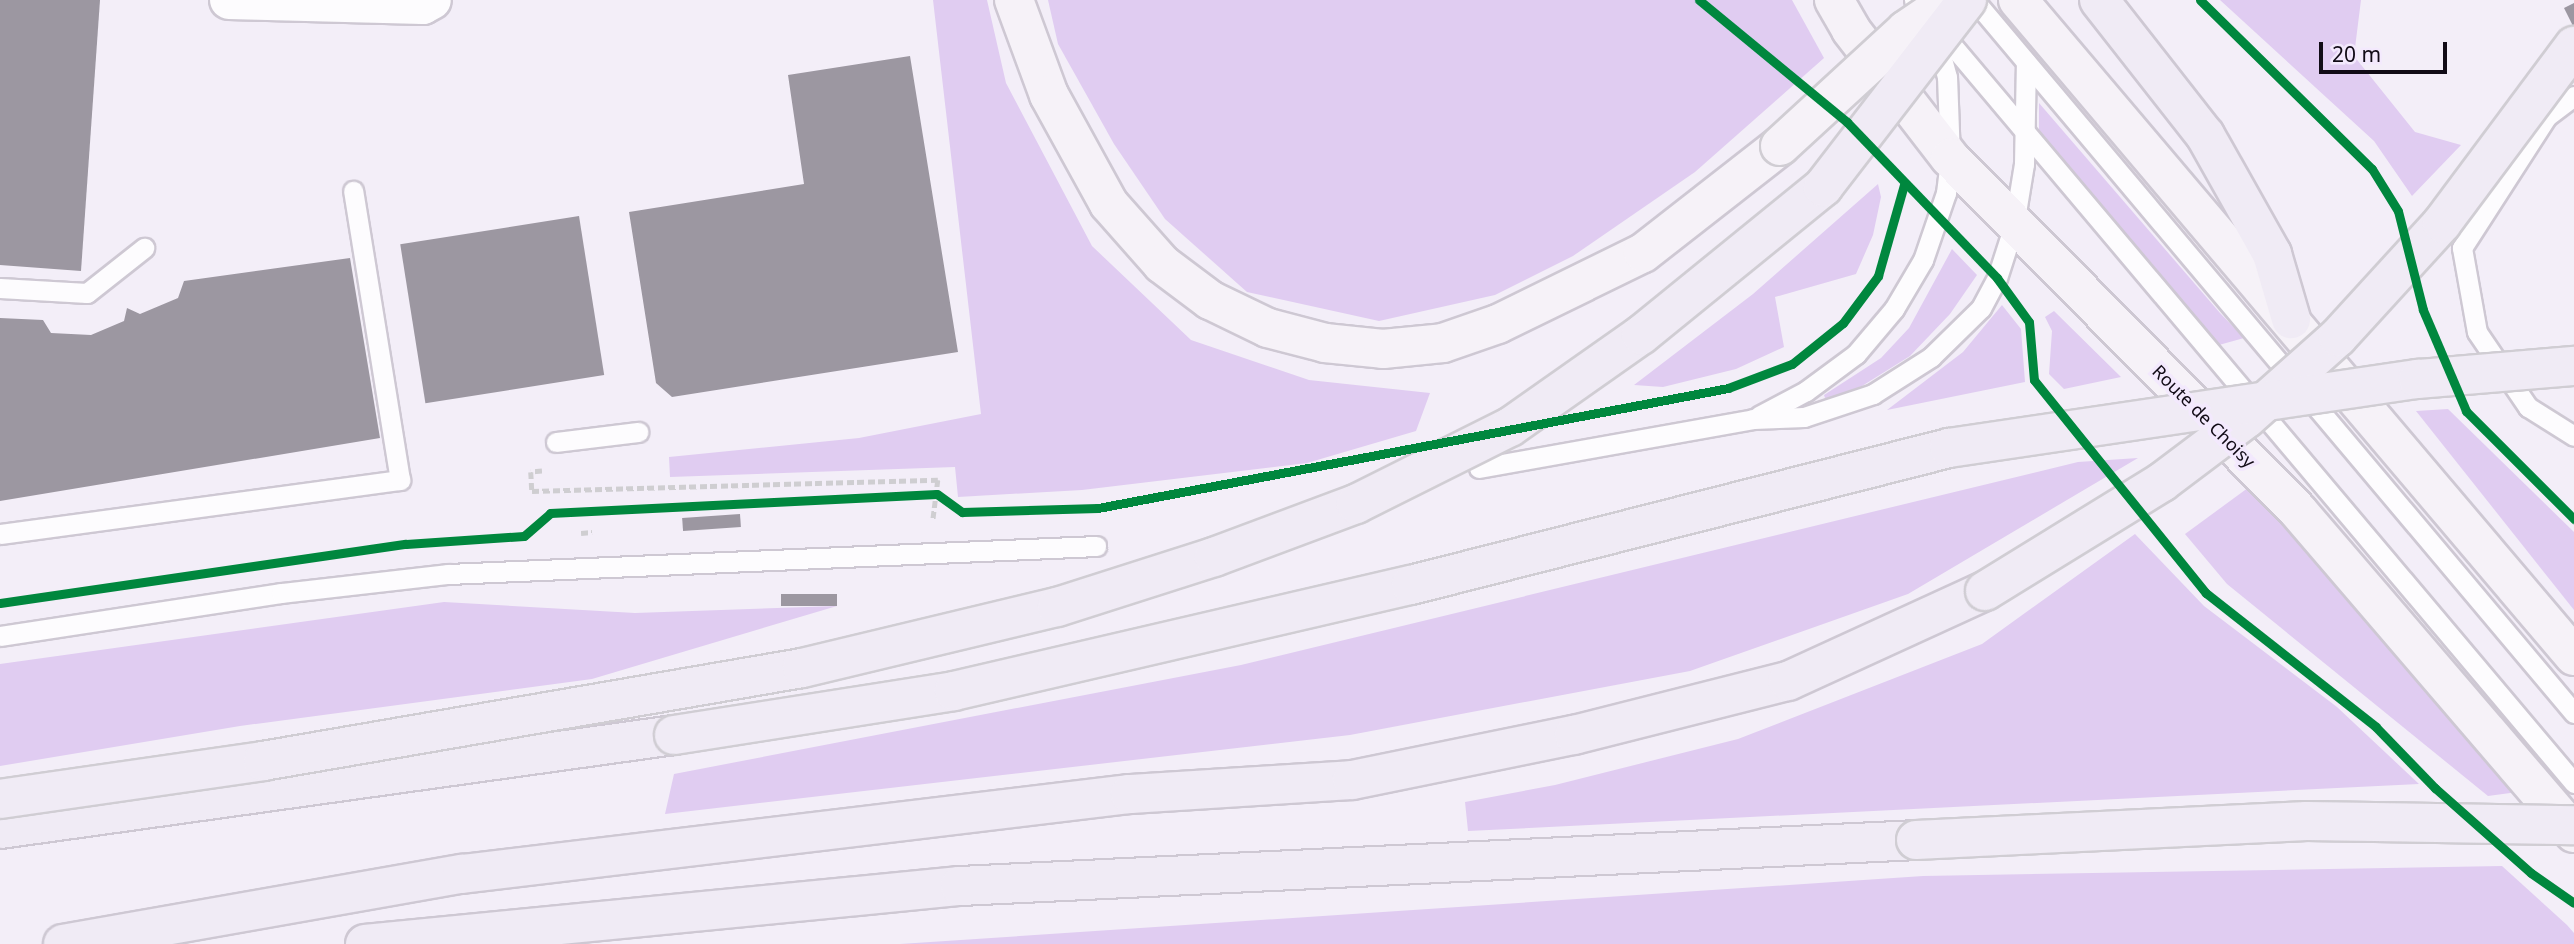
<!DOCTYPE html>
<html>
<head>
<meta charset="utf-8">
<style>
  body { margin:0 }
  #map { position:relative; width:2574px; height:944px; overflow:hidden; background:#f3eef8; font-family:"Noto Sans",sans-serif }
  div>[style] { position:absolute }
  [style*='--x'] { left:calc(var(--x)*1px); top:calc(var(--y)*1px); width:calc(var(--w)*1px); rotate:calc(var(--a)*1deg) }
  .green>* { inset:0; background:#e0ccf1 }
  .building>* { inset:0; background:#9c97a1; transform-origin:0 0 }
  .path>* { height:4.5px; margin-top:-2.25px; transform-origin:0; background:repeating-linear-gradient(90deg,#cfced1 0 7px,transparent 0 10.5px) }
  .roads { filter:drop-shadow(2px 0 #cec8d3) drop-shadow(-2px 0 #cec8d3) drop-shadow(0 2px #cec8d3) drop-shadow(0 -2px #cec8d3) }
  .lane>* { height:19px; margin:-9.5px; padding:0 9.5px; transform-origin:9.5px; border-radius:9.5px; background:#fdfcfe }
  .street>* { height:38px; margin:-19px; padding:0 19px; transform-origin:19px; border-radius:19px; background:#fdfcfe }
  .primary>* { height:38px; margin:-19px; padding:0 19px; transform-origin:19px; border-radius:19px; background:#f6f2f8 }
  .highway>* { height:38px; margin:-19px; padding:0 19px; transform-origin:19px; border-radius:19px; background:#f0ebf5 }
  .bridges { filter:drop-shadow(2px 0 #d0cdd3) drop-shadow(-2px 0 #d0cdd3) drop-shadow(0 2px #d0cdd3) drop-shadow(0 -2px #d0cdd3) }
  .primary-bridge>* { height:38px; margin:-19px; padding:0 19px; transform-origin:19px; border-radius:19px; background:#f6f2f8 }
  .highway-bridge>* { height:38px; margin:-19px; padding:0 19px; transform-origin:19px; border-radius:19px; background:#f0ebf5 }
  .cycleway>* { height:9px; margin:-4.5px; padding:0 4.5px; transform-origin:4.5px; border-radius:4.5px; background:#00873e }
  span { translate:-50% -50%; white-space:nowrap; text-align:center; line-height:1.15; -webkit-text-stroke:7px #f3e9fd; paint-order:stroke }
  .street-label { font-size:18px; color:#110b16 }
  .scale { position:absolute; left:2319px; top:42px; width:128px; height:32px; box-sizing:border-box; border:4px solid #110b16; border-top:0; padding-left:9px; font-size:21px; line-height:24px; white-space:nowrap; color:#110b16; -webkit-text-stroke:5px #f3e9fd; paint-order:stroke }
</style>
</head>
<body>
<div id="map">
  <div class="green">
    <i style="clip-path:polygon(933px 0,987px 0,1006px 83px,1092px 246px,1191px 340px,1309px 380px,1430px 393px,1416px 431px,1307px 463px,1082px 490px,958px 497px,955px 467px,670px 477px,669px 457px,859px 438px,981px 414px)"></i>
    <i style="clip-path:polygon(1048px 0,1792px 0,1824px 58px,1695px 172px,1573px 256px,1495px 295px,1379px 321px,1247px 292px,1165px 219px,1114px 144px,1058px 44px)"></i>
    <i style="clip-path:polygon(2220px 0,2361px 0,2354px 56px,2415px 132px,2461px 145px,2412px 196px,2374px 141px)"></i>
    <i style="clip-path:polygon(2039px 103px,2220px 313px,2244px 338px,2219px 345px,2039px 132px)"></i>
    <i style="clip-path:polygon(1878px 184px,1881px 197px,1873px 235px,1856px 274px,1775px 297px,1784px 347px,1736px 369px,1663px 387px,1634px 385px,1753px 294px)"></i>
    <i style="clip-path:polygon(1952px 249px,1977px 275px,1950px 314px,1910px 356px,1862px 386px,1826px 401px,1824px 395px,1881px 358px,1909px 328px)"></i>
    <i style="clip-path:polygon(2002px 305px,2021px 329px,2025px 382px,1887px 410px,1963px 352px)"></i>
    <i style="clip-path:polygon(2054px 311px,2121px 377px,2064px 389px,2049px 374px,2052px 331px,2045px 317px)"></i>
    <i style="clip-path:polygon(2448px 409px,2574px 532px,2574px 610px,2416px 411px)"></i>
    <i style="clip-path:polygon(2138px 458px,1908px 594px,1690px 671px,1350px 735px,665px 814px,674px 774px,1241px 665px,2078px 462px)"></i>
    <i style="clip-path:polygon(2256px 482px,2525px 791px,2488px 796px,2227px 584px,2185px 534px)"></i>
    <i style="clip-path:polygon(2135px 534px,2204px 606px,2337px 707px,2419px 784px,1468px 831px,1465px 802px,1555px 785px,1738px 739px,1982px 644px)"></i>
    <i style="clip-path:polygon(444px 602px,635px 613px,837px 606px,592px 679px,240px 726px,0 766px,0 664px)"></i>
    <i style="clip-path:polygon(2502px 866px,2567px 925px,2574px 933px,2574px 944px,900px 944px,1923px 876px)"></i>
  </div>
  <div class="building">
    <i style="clip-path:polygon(0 0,100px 0,81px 271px,0 265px)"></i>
    <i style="clip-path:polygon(2574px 3px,2574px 28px,2564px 8px)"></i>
    <i style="clip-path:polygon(910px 56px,958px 352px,672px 397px,656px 383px,629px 212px,804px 184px,788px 75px)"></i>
    <i style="left:579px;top:216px;width:161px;height:181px;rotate:81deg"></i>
    <i style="clip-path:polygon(350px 258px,380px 438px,0 501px,0 318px,43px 320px,51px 333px,91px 335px,124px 321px,127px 308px,140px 314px,178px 298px,184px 281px)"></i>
    <i style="left:740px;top:514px;width:13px;height:58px;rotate:86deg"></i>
    <i style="left:837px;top:594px;width:12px;height:56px;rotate:90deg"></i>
  </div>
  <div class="path">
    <i style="--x:542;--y:471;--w:11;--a:175"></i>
    <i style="--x:531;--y:472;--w:19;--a:87"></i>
    <i style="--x:532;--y:491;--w:406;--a:-1.6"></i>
    <i style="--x:938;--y:480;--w:41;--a:97"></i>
    <i style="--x:581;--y:533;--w:11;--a:-5"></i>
  </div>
  <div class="roads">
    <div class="lane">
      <i style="--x:1914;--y:0;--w:1024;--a:49.87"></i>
      <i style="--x:1974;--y:0;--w:932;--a:49.92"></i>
      <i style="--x:2574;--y:96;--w:34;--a:143"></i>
      <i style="--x:2547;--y:116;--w:157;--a:122.8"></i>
      <i style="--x:2462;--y:248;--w:85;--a:79.9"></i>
      <i style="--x:2477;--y:332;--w:91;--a:55.8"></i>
      <i style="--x:2528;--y:407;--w:54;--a:32.2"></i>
      <i style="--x:0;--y:288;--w:87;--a:3.3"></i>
      <i style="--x:87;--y:293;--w:73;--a:-38.3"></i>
      <i style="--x:1759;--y:416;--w:53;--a:-28"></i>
      <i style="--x:1806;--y:391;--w:62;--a:-36.5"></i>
      <i style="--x:1856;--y:354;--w:59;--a:-49.8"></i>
      <i style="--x:1894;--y:309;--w:57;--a:-59.4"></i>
      <i style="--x:1923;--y:260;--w:71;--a:-71.1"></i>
      <i style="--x:1946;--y:193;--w:35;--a:-83"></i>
      <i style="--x:1950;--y:158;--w:81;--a:-92.1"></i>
      <i style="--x:1947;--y:77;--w:41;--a:-105.4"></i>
      <i style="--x:556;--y:442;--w:83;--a:-7"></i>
      <i style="--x:1479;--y:468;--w:278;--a:-10.1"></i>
      <i style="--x:1753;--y:419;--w:51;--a:-2.2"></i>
      <i style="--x:1804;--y:417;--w:73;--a:-18.4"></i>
      <i style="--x:1873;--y:394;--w:69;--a:-32.5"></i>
      <i style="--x:1931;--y:357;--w:70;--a:-44.4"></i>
      <i style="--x:1981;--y:308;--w:34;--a:-62"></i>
      <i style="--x:1997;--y:278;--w:56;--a:-72.2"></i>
      <i style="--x:2014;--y:225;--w:62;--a:-80.7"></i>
      <i style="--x:2024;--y:164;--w:102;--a:-88.9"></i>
      <i style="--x:0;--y:534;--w:404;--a:-7.7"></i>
      <i style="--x:400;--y:480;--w:293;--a:-99.2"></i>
      <i style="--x:0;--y:636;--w:284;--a:-8.7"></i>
      <i style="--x:281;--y:593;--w:168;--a:-6.5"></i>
      <i style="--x:448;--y:574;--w:649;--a:-2.47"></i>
    </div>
    <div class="street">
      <i style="--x:229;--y:0;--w:194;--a:1.5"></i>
      <i style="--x:423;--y:5;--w:10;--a:-29"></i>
    </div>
    <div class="primary">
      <i style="--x:1014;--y:0;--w:101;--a:69.8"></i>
      <i style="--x:1049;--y:95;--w:124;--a:61.2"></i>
      <i style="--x:1109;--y:204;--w:80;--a:48.5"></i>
      <i style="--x:1162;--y:264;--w:60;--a:36.9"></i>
      <i style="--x:1210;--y:300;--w:64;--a:25.8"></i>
      <i style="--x:1268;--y:328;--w:59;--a:14.7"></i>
      <i style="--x:1325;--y:343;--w:58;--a:5.9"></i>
      <i style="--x:1383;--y:349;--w:60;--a:-5.7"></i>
      <i style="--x:1443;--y:343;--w:58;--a:-19.1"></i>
      <i style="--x:1498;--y:324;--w:161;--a:-26.1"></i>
      <i style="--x:1643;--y:253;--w:174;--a:-38"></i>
      <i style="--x:1834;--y:0;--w:34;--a:60"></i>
      <i style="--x:1851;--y:30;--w:162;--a:52.3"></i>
      <i style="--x:1950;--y:158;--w:496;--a:45.4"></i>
      <i style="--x:2298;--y:511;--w:424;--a:49.4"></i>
      <i style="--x:2018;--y:0;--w:860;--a:49.72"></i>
    </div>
    <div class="highway">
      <i style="--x:2099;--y:0;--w:172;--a:51.9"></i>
      <i style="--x:2205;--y:135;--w:137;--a:60.6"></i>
      <i style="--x:2272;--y:254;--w:68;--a:73.7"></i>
      <i style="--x:0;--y:829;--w:681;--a:-7.94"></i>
      <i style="--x:63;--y:944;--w:405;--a:-10"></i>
      <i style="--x:462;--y:874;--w:673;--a:-6.83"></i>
      <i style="--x:1130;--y:794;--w:222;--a:-3.6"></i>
      <i style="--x:1352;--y:780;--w:227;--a:-11.5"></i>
      <i style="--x:1574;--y:735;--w:221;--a:-14.2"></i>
      <i style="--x:1788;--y:681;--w:217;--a:-24.6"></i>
      <i style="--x:365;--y:944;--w:598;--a:-5.57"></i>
      <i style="--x:960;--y:886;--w:957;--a:-2.75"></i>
    </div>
  </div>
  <div class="bridges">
    <div class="primary-bridge">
      <i style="--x:1780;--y:146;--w:171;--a:-42.6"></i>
      <i style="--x:1906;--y:30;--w:53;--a:-34.3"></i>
    </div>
    <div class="highway-bridge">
      <i style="--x:1985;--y:591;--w:208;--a:-31.6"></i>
      <i style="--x:2162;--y:482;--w:106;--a:-37"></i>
      <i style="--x:2247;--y:418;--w:122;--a:-41.7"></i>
      <i style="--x:2338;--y:337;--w:154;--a:-47.6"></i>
      <i style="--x:2442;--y:223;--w:221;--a:-53.3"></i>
      <i style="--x:674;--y:735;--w:283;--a:-8.9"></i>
      <i style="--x:954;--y:691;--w:469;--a:-13.1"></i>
      <i style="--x:1411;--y:585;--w:555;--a:-14.29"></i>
      <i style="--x:1949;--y:448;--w:474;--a:-8.4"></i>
      <i style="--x:2418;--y:379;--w:157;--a:-4.8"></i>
      <i style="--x:0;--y:799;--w:266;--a:-8.2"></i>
      <i style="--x:263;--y:761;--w:547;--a:-9.79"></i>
      <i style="--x:802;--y:668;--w:262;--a:-13.5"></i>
      <i style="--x:1057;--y:607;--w:165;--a:-17.7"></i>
      <i style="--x:1214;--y:557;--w:152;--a:-20.5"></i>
      <i style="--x:1356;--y:504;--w:172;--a:-26.6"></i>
      <i style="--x:1510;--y:427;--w:160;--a:-35.1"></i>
      <i style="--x:1641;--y:335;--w:235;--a:-39.1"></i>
      <i style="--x:1823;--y:187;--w:236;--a:-52.4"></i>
      <i style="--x:1916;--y:840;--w:391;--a:-2.8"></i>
      <i style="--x:2307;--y:821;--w:267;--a:0.9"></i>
    </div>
  </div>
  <div class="cycleway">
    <i style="--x:1699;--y:0;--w:192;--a:39.5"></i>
    <i style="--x:1847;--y:122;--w:216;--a:46.1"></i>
    <i style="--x:1997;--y:278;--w:54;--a:54"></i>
    <i style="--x:2029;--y:322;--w:58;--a:85.1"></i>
    <i style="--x:2034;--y:380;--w:274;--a:51.1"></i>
    <i style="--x:2206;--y:593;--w:216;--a:38.2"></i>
    <i style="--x:2376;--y:727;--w:85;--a:46"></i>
    <i style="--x:2435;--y:788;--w:128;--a:41.5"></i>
    <i style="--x:2531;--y:873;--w:52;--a:34.9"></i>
    <i style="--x:2200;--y:0;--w:241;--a:44.5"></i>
    <i style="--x:2372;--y:169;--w:49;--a:58.2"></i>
    <i style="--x:2398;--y:211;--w:102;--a:75.8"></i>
    <i style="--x:2423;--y:310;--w:110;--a:66.9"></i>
    <i style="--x:2466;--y:411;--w:153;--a:45"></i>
    <i style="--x:0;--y:603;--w:410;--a:-8.3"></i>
    <i style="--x:406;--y:544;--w:118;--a:-3.9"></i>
    <i style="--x:524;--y:536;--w:35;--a:-41"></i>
    <i style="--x:550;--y:513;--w:387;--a:-2.8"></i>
    <i style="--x:937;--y:494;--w:31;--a:36"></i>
    <i style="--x:962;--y:512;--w:136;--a:-1.7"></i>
    <i style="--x:1098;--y:508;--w:641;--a:-10.78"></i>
    <i style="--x:1728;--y:388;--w:68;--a:-20.6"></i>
    <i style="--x:1792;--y:364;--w:65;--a:-38.8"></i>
    <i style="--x:1843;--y:323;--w:59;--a:-53.3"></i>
    <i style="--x:1878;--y:276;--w:95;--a:-74.1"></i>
  </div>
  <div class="street-label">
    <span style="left:2204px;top:416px;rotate:45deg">Route de Choisy</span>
  </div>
  <div class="scale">20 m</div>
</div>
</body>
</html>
